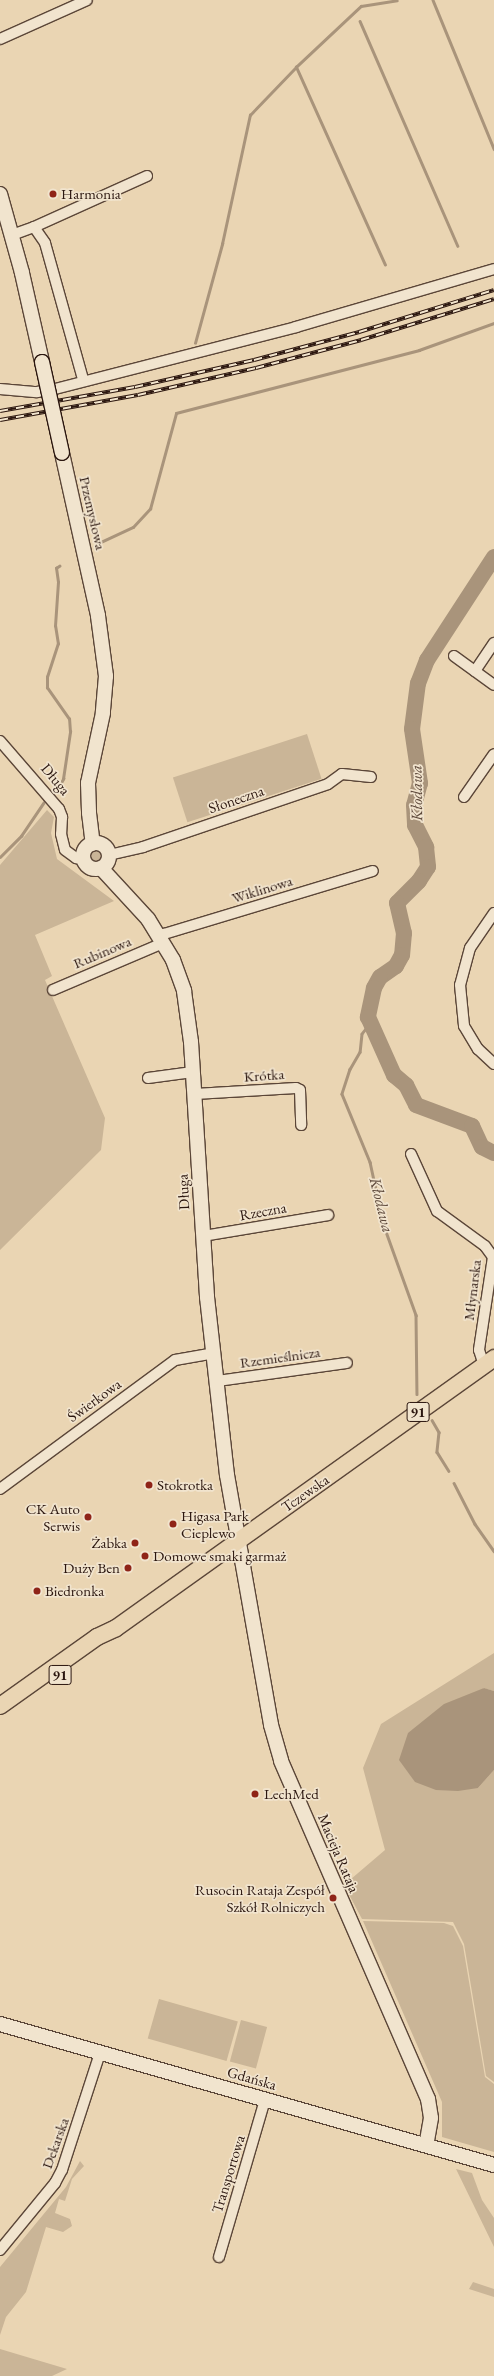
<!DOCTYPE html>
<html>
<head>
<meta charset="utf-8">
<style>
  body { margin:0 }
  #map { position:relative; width:494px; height:2376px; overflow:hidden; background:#ead5b3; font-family:"EB Garamond",serif }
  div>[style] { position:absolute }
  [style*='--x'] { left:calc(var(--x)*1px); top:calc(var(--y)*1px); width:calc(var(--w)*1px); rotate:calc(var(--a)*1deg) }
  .green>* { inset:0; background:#cab597; transform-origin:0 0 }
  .round { border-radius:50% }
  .water>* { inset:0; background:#a9947b }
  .stream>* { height:2.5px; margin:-1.25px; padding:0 1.25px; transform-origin:1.25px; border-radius:1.25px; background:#a9947b }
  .river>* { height:16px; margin:-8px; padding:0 8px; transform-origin:8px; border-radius:8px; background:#a9947b }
  .roads { filter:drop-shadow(1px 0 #5b4638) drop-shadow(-1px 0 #5b4638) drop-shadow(0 1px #5b4638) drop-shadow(0 -1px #5b4638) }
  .street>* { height:10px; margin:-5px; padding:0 5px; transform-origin:5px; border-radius:5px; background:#f1e4ce }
  .secondary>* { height:14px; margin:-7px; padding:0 7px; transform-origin:7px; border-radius:7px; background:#f1e4ce }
  .secondary>.ring { margin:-7px; padding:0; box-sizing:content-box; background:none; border:14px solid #f1e4ce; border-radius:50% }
  .primary>* { height:16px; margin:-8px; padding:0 8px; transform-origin:8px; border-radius:8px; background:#ead5b3 }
  .rail>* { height:4px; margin-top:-2px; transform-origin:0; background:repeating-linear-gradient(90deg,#f1e4ce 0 8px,#2b160f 0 16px); box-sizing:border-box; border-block:1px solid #2b160f }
  .bridges { filter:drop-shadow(1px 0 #2b160f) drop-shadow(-1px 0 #2b160f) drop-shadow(0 1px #2b160f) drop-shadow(0 -1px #2b160f) }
  .secondary-bridge>* { height:14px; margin:-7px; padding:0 7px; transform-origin:7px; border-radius:7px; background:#f1e4ce }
  .dots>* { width:11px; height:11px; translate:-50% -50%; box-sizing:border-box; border:2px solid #f1e4ce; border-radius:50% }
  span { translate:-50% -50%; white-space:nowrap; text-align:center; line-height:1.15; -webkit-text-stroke:3.5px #f1e4ce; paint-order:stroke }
  .shield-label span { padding:1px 3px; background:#f1e4ce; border:1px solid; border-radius:3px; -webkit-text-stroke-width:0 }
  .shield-label { font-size:14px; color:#2b160f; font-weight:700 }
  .poi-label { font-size:15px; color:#2b160f }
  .left { translate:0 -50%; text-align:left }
  .right { translate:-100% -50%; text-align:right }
  .street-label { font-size:15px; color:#2b160f }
  .water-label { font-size:16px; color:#5d483a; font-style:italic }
</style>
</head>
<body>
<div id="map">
  <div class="green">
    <i style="left:307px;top:734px;width:47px;height:141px;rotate:72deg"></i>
    <i style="clip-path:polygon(47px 810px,54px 817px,51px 833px,57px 859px,114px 901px,35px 935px,52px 976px,45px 980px,105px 1118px,101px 1150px,0 1250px,0 865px)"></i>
    <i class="round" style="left:89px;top:851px;width:12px;height:12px"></i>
    <i style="clip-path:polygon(494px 1653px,494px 1691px,483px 1688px,478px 1788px,494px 1770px,494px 2082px,486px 2076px,464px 1944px,453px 1922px,362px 1919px,344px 1885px,385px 1850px,363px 1768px,381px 1724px)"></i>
    <i style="clip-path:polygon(363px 1921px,444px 1923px,453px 1926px,463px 1946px,485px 2077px,494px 2084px,494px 2152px,442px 2137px,442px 2102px)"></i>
    <i style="left:159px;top:1999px;width:82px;height:41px;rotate:16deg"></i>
    <i style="left:241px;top:2020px;width:27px;height:43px;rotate:15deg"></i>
    <i style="clip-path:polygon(80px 2161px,84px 2166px,72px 2179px,65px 2201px,59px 2199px,55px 2213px,70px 2219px,72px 2226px,63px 2232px,46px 2227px,26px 2292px,6px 2317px,0 2335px,0 2267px,66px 2187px)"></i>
    <i style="clip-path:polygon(456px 2169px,472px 2173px,482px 2200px,494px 2218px,494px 2247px)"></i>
    <i style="clip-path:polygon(473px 2282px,494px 2289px,494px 2297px,469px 2289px)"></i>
    <i style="clip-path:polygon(0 2349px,67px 2369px,52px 2376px,0 2376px)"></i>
  </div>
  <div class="water">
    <i style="clip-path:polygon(484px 1688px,494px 1691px,494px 1770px,478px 1788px,458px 1791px,436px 1790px,415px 1782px,399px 1760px,408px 1733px,444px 1704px)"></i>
  </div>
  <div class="stream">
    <i style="--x:433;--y:0;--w:161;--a:67.7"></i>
    <i style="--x:360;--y:21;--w:245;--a:66.5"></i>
    <i style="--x:385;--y:265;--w:217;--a:-114.2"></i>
    <i style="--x:296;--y:67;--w:89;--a:-43.2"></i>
    <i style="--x:361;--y:6;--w:36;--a:-9"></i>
    <i style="--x:195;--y:343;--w:103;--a:-74.7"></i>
    <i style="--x:222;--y:244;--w:132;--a:-77.8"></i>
    <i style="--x:250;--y:115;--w:66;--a:-46.2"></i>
    <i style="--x:101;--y:542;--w:35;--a:-25"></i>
    <i style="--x:133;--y:527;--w:25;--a:-47"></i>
    <i style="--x:150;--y:509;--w:99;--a:-74.8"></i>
    <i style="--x:176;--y:413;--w:251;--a:-14.5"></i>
    <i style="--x:419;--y:350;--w:80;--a:-19.8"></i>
    <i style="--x:57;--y:790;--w:13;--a:-61"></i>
    <i style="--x:63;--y:779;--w:48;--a:-81.5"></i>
    <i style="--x:70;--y:732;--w:13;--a:-94"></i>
    <i style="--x:69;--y:719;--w:38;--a:-125"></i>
    <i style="--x:47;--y:688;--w:11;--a:-90"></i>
    <i style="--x:47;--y:677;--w:35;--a:-72"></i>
    <i style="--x:58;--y:644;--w:18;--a:-99"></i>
    <i style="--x:55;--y:626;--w:44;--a:-86.1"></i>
    <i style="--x:58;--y:582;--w:14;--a:-98"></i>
    <i style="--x:56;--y:568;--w:4;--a:-34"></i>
    <i style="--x:0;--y:857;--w:30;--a:-45"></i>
    <i style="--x:21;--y:836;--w:40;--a:-56"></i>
    <i style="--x:369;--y:1025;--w:11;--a:128"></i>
    <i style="--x:362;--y:1034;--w:18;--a:96"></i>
    <i style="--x:360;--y:1052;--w:20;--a:120"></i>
    <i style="--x:350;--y:1069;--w:26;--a:108"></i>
    <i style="--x:342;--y:1094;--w:74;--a:67.6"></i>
    <i style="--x:370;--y:1162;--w:66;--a:77.7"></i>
    <i style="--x:384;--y:1226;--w:95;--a:70.2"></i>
    <i style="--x:416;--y:1315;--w:79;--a:89.3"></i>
    <i style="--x:432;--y:1420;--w:14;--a:60"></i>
    <i style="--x:439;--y:1432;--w:20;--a:96"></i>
    <i style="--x:437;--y:1452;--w:22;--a:58"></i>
    <i style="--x:454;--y:1483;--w:46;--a:62.9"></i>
    <i style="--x:475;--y:1524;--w:33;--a:55"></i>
  </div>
  <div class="river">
    <i style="--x:494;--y:557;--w:123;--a:123"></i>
    <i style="--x:427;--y:660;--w:25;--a:111"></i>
    <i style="--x:418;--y:683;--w:46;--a:97.4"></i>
    <i style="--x:412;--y:729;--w:55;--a:81.6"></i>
    <i style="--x:420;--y:783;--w:23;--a:105"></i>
    <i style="--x:414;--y:805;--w:20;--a:87"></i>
    <i style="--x:415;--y:825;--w:25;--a:63"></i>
    <i style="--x:426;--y:847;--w:20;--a:84"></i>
    <i style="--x:428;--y:867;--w:17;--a:123"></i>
    <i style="--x:419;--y:881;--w:31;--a:135"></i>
    <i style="--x:397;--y:903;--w:31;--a:77"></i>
    <i style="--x:404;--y:933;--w:22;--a:95"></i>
    <i style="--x:402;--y:955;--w:13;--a:119"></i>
    <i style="--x:396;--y:966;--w:19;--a:145"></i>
    <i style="--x:380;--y:977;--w:13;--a:119"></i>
    <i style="--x:374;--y:988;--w:30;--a:102"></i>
    <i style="--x:368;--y:1017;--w:64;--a:65.9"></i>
    <i style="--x:394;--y:1075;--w:16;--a:40"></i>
    <i style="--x:406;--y:1085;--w:22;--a:63"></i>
    <i style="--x:416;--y:1105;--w:60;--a:20.6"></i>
    <i style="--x:472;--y:1126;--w:23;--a:65"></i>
    <i style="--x:482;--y:1147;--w:13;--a:27"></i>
  </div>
  <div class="roads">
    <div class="street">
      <i style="--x:0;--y:39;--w:95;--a:-24.1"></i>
      <i style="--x:34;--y:227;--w:19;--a:55"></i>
      <i style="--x:45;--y:243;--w:141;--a:74.4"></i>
      <i style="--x:12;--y:235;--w:23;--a:-20"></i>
      <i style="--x:34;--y:227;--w:124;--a:-24.3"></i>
      <i style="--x:0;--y:389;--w:37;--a:5"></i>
      <i style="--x:37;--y:392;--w:18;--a:-9"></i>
      <i style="--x:55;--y:389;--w:249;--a:-14.4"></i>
      <i style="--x:296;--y:327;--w:206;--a:-16.3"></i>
      <i style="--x:454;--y:656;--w:49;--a:35.9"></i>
      <i style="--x:475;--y:671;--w:34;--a:-56"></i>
      <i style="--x:0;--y:741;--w:90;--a:49.1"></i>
      <i style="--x:59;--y:809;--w:9;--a:69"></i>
      <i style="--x:62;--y:817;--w:17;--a:93"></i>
      <i style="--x:61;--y:834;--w:16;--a:76"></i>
      <i style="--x:65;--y:850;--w:14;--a:36"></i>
      <i style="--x:76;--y:858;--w:8;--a:7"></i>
      <i style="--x:464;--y:797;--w:52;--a:-55.1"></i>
      <i style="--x:109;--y:855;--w:35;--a:-13"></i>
      <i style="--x:143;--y:847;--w:195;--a:-18.8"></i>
      <i style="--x:328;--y:784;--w:17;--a:-36"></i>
      <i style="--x:342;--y:774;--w:29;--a:6"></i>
      <i style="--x:494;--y:913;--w:42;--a:124.4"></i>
      <i style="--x:470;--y:948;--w:38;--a:105"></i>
      <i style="--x:460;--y:985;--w:41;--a:84.4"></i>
      <i style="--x:464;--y:1026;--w:27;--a:59"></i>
      <i style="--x:478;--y:1049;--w:22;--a:43"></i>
      <i style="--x:160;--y:938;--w:6;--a:-45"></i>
      <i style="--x:164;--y:934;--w:218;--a:-16.8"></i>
      <i style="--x:53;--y:990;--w:120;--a:-23.1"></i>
      <i style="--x:148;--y:1078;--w:45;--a:-7.6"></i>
      <i style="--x:195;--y:1094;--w:101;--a:-3.4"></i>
      <i style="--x:296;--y:1088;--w:4;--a:27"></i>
      <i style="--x:300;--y:1090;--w:35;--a:88"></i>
      <i style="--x:411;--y:1154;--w:63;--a:65.5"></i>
      <i style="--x:437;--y:1211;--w:59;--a:36.1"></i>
      <i style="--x:485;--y:1246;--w:14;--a:54"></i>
      <i style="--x:493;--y:1257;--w:94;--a:98.6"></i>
      <i style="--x:479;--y:1350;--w:16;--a:72"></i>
      <i style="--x:203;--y:1236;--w:127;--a:-9.5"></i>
      <i style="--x:217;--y:1381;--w:131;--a:-7.9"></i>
      <i style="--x:0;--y:1489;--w:217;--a:-36.4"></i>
      <i style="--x:175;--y:1360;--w:39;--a:-10"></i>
      <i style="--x:0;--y:2250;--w:87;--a:-50.6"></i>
      <i style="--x:55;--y:2183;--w:15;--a:-62"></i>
      <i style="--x:62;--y:2170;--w:123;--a:-72"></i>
      <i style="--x:219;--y:2257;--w:164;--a:-73.7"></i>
    </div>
    <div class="secondary">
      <i style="--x:0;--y:194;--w:82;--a:74.4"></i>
      <i style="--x:22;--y:273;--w:91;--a:77.3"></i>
      <i style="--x:62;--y:453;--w:167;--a:77.5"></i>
      <i style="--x:98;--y:616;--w:61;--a:82.4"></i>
      <i style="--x:106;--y:676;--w:37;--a:95"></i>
      <i style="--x:103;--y:713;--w:72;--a:102.1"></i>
      <i style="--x:88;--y:783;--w:30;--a:88"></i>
      <i style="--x:89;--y:813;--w:31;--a:83"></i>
      <i class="ring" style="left:83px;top:843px;width:12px;height:12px"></i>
      <i style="--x:101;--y:868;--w:69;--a:47.3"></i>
      <i style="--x:148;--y:919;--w:48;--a:58.6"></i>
      <i style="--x:173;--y:960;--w:33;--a:70"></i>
      <i style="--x:184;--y:991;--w:51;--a:82.2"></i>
      <i style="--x:191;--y:1042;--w:256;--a:86.4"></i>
      <i style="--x:207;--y:1297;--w:179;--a:83.6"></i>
      <i style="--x:227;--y:1475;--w:254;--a:80"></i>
      <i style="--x:271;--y:1725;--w:37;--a:74"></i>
      <i style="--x:281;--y:1761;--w:369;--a:66.5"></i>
      <i style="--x:428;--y:2099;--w:19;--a:81"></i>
      <i style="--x:431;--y:2118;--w:27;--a:100"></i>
      <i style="--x:0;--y:2024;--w:514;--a:15.93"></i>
    </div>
    <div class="primary">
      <i style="--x:0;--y:1706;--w:119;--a:-35.4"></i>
      <i style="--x:97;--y:1637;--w:21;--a:-25"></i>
      <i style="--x:116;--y:1628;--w:465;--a:-35.5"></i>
    </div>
  </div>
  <div class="rail">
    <i style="--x:0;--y:411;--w:137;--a:-10.1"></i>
    <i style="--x:135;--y:387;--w:122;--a:-12.8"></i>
    <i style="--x:254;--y:360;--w:109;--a:-14.9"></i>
    <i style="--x:359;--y:332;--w:141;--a:-17.3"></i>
    <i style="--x:0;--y:420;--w:140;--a:-10.3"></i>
    <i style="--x:138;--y:395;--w:121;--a:-12.9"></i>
    <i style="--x:256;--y:368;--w:109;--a:-14.9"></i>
    <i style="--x:361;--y:340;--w:139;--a:-17.1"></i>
  </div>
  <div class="bridges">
    <div class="secondary-bridge">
      <i style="--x:42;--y:362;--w:93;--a:77.6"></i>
    </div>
  </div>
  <div class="dots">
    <i style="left:53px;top:194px;background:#8f2418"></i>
    <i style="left:149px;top:1485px;background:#8f2418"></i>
    <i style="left:88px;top:1517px;background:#8f2418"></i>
    <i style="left:173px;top:1524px;background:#8f2418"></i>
    <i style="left:135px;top:1543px;background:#8f2418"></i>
    <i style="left:145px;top:1556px;background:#8f2418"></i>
    <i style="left:128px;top:1568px;background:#8f2418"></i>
    <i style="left:37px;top:1591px;background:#8f2418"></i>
    <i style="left:255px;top:1794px;background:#8f2418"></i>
    <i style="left:333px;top:1898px;background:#8f2418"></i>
  </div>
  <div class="shield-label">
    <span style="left:418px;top:1412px">91</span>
    <span style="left:60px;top:1675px">91</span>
  </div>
  <div class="poi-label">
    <span class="left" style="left:61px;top:194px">Harmonia</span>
    <span class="left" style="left:157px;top:1485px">Stokrotka</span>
    <span class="right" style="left:80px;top:1517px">CK Auto<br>Serwis</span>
    <span class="left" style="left:181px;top:1524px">Higasa Park<br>Cieplewo</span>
    <span class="right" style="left:127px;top:1543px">Żabka</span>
    <span class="left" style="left:153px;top:1556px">Domowe smaki garmaż</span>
    <span class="right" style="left:120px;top:1568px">Duży Ben</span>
    <span class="left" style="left:45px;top:1591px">Biedronka</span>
    <span class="left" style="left:264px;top:1794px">LechMed</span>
    <span class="right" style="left:325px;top:1898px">Rusocin Rataja Zespół<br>Szkół Rolniczych</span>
  </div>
  <div class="street-label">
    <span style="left:93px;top:513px;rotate:77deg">Przemysłowa</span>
    <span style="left:56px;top:779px;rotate:50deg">Długa</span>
    <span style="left:236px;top:799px;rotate:-19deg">Słoneczna</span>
    <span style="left:262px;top:889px;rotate:-17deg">Wiklinowa</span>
    <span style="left:102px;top:952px;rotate:-23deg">Rubinowa</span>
    <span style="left:264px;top:1075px;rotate:-4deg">Krótka</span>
    <span style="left:183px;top:1192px;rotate:-93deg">Długa</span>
    <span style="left:263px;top:1211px;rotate:-10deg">Rzeczna</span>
    <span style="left:472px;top:1290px;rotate:-83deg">Młynarska</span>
    <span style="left:280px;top:1357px;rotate:-8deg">Rzemieślnicza</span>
    <span style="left:94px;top:1400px;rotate:-36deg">Świerkowa</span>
    <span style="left:305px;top:1493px;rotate:-35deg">Tczewska</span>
    <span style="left:339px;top:1853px;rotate:67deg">Macieja Rataja</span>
    <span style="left:252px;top:2078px;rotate:16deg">Gdańska</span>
    <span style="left:55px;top:2143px;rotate:-70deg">Dekarska</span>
    <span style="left:228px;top:2174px;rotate:-73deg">Transportowa</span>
  </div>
  <div class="water-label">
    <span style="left:417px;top:793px;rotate:-91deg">Kłodawa</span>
    <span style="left:381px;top:1205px;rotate:76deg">Kłodawa</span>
  </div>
</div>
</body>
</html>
